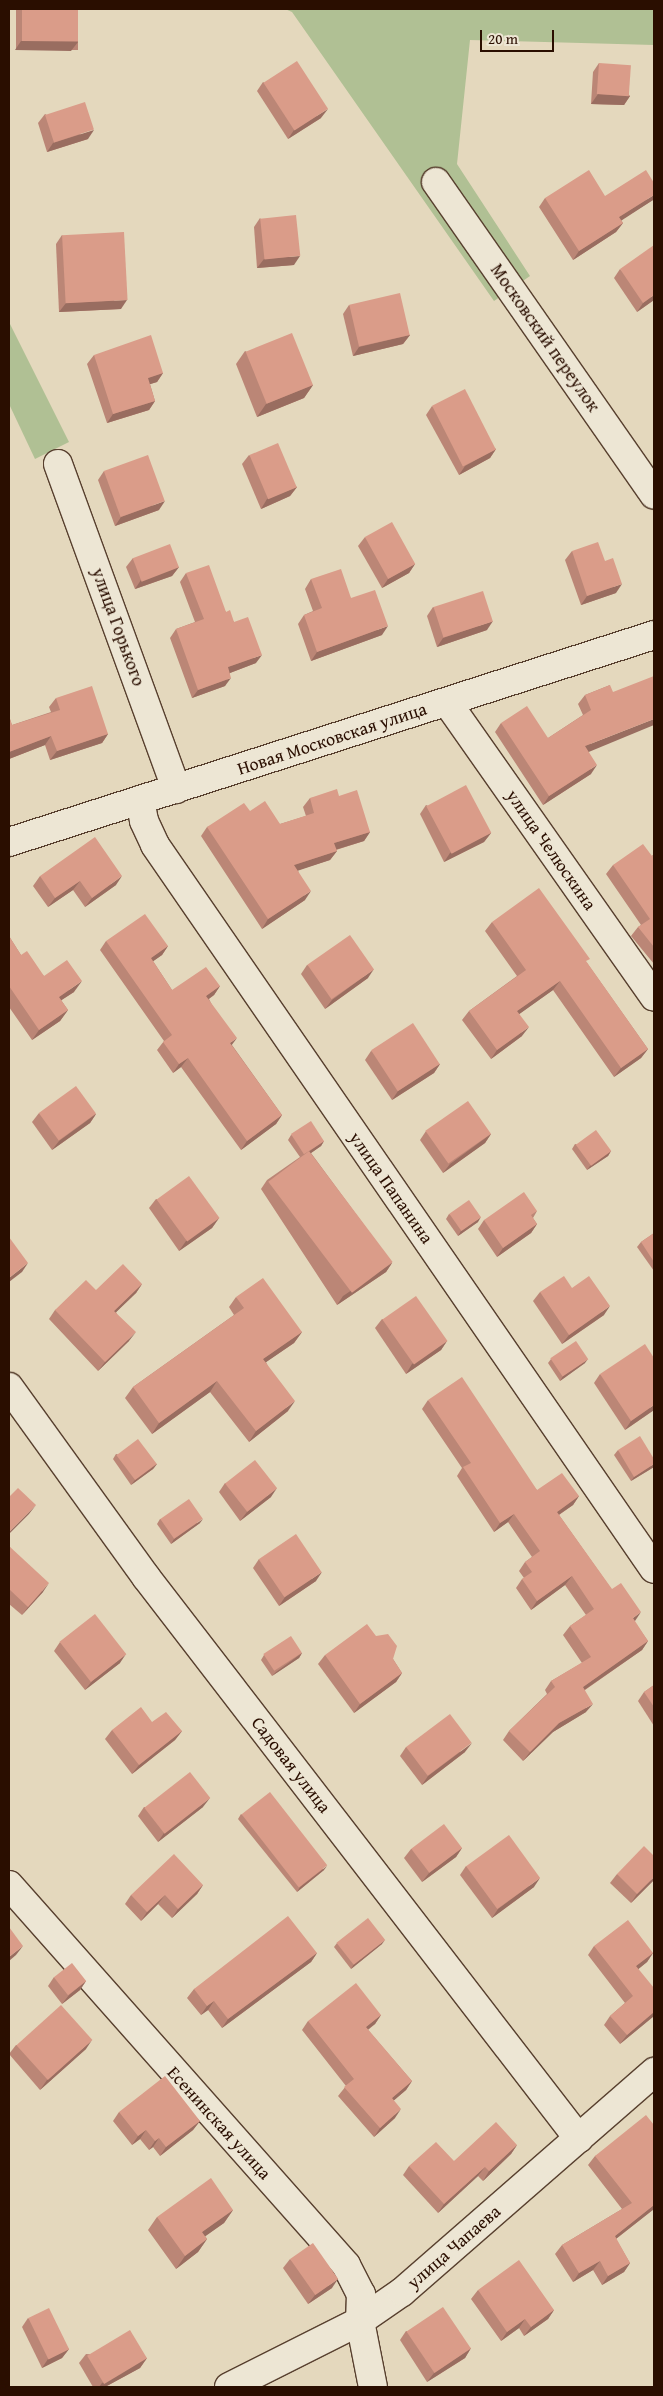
<!DOCTYPE html>
<html>
<head>
<meta charset="utf-8">
<style>
  body { margin:0 }
  #map { position:relative; width:663px; height:2396px; overflow:hidden; background:#e4d8bd; font-family:"Gentium Book Plus",serif }
  div>[style] { position:absolute }
  [style*='--x'] { left:calc(var(--x)*1px); top:calc(var(--y)*1px); width:calc(var(--w)*1px); rotate:calc(var(--a)*1deg) }
  .green>* { inset:0; background:#b0c094 }
  .roads { filter:drop-shadow(1px 0 #58402f) drop-shadow(-1px 0 #58402f) drop-shadow(0 1px #58402f) drop-shadow(0 -1px #58402f) }
  .minor>* { height:28px; margin:-14px; padding:0 14px; transform-origin:14px; border-radius:14px; background:#ede6d4 }
  .wall>* { inset:0; background:#bb8676; transform-origin:0 0 }
  .shaded-wall>* { inset:0; background:#996d60 }
  .building>* { inset:0; background:#da9c89; transform-origin:0 0 }
  span { translate:-50% -50%; white-space:nowrap; text-align:center; line-height:1.15; -webkit-text-stroke:4px #ede6d4; paint-order:stroke }
  .street-label { font-size:18px; color:#2a0e00 }
  .frame { position:absolute; inset:0; border:10px solid #2a0e00; pointer-events:none }
  .scale { position:absolute; left:480px; top:30px; width:74px; height:22px; box-sizing:border-box; border:2px solid #2a0e00; border-top:0; padding-left:6px; font-size:15px; line-height:18px; white-space:nowrap; color:#2a0e00; -webkit-text-stroke:4px #ede6d4; paint-order:stroke }
</style>
</head>
<body>
<div id="map">
  <div class="green">
    <i style="clip-path:polygon(285px 9px,654px 9px,654px 45px,470px 40px,457px 164px,530px 276px,494px 301px,292px 12px)"></i>
    <i style="clip-path:polygon(9px 322px,69px 442px,35px 459px,9px 404px)"></i>
  </div>
  <div class="roads">
    <div class="minor">
      <i style="--x:436;--y:182;--w:381;--a:55.1"></i>
      <i style="--x:58;--y:464;--w:346;--a:70"></i>
      <i style="--x:447;--y:702;--w:360;--a:54.9"></i>
      <i style="--x:140;--y:800;--w:21;--a:79"></i>
      <i style="--x:144;--y:821;--w:26;--a:65"></i>
      <i style="--x:155;--y:845;--w:879;--a:55.42"></i>
      <i style="--x:9;--y:842;--w:677;--a:-17.79"></i>
      <i style="--x:9;--y:1387;--w:234;--a:54.2"></i>
      <i style="--x:146;--y:1577;--w:709;--a:52.39"></i>
      <i style="--x:9;--y:1885;--w:508;--a:48.43"></i>
      <i style="--x:346;--y:2265;--w:33;--a:63"></i>
      <i style="--x:361;--y:2294;--w:27;--a:92"></i>
      <i style="--x:360;--y:2321;--w:67;--a:78.9"></i>
      <i style="--x:229;--y:2387;--w:147;--a:-26.7"></i>
      <i style="--x:360;--y:2321;--w:51;--a:-34.6"></i>
      <i style="--x:402;--y:2292;--w:335;--a:-41.1"></i>
    </div>
  </div>
  <div class="wall">
    <i style="left:16px;top:9px;width:62px;height:41px"></i>
    <i style="clip-path:polygon(599px 63px,630px 96px,624px 105px,591px 104px,593px 72px)"></i>
    <i style="clip-path:polygon(263px 82px,321px 118px,288px 139px,257px 91px)"></i>
    <i style="clip-path:polygon(45px 114px,88px 139px,47px 152px,38px 123px)"></i>
    <i style="clip-path:polygon(605px 196px,653px 200px,621px 220px,623px 223px,616px 232px,573px 260px,539px 207px,545px 198px)"></i>
    <i style="clip-path:polygon(260px 218px,294px 265px,257px 268px,254px 227px)"></i>
    <i style="clip-path:polygon(62px 235px,121px 309px,59px 312px,56px 244px)"></i>
    <i style="clip-path:polygon(620px 269px,654px 300px,637px 312px,614px 278px)"></i>
    <i style="clip-path:polygon(349px 305px,410px 335px,403px 344px,353px 356px,343px 314px)"></i>
    <i style="clip-path:polygon(245px 351px,313px 385px,304px 398px,257px 417px,236px 364px)"></i>
    <i style="clip-path:polygon(94px 355px,163px 373px,157px 382px,150px 384px,155px 401px,149px 410px,107px 423px,87px 364px)"></i>
    <i style="clip-path:polygon(432px 406px,496px 449px,490px 458px,459px 475px,426px 415px)"></i>
    <i style="clip-path:polygon(249px 455px,297px 487px,290px 496px,261px 509px,242px 464px)"></i>
    <i style="clip-path:polygon(104px 471px,159px 510px,115px 526px,98px 480px)"></i>
    <i style="clip-path:polygon(365px 537px,415px 564px,409px 573px,382px 588px,358px 546px)"></i>
    <i style="clip-path:polygon(572px 551px,605px 561px,616px 593px,581px 605px,565px 560px)"></i>
    <i style="clip-path:polygon(133px 558px,179px 567px,172px 576px,135px 589px,126px 567px)"></i>
    <i style="clip-path:polygon(186px 573px,226px 612px,234px 622px,256px 663px,230px 673px,225px 686px,192px 698px,170px 638px,176px 629px,195px 622px,180px 582px)"></i>
    <i style="clip-path:polygon(311px 579px,351px 598px,382px 635px,311px 661px,298px 624px,304px 615px,313px 611px,305px 589px)"></i>
    <i style="clip-path:polygon(433px 607px,487px 630px,437px 647px,427px 616px)"></i>
    <i style="clip-path:polygon(610px 685px,588px 752px,591px 774px,543px 805px,495px 732px,501px 723px,548px 738px,583px 715px,578px 704px,585px 695px)"></i>
    <i style="clip-path:polygon(56px 698px,108px 734px,102px 743px,50px 760px,45px 745px,9px 759px,9px 716px,12px 725px,51px 712px,49px 707px)"></i>
    <i style="clip-path:polygon(339px 796px,370px 832px,364px 841px,336px 850px,337px 851px,330px 860px,298px 870px,305px 900px,262px 929px,201px 836px,207px 827px,250px 811px,280px 824px,306px 816px,303px 807px,310px 798px)"></i>
    <i style="clip-path:polygon(426px 805px,491px 833px,484px 842px,444px 862px,420px 814px)"></i>
    <i style="clip-path:polygon(654px 854px,654px 964px,631px 936px,638px 927px,641px 925px,606px 874px,613px 865px,652px 856px)"></i>
    <i style="clip-path:polygon(40px 876px,116px 885px,85px 907px,73px 890px,48px 907px,33px 886px)"></i>
    <i style="clip-path:polygon(492px 922px,587px 963px,648px 1049px,641px 1058px,614px 1077px,553px 990px,519px 1014px,522px 1036px,491px 1059px,462px 1020px,469px 1011px,517px 976px,485px 931px)"></i>
    <i style="clip-path:polygon(9px 936px,21px 955px,44px 976px,74px 992px,61px 1000px,68px 1010px,60px 1021px,32px 1040px,9px 1007px)"></i>
    <i style="clip-path:polygon(106px 941px,168px 946px,162px 955px,153px 961px,172px 990px,220px 986px,214px 995px,209px 999px,232px 1045px,282px 1115px,276px 1124px,241px 1150px,181px 1067px,173px 1073px,157px 1050px,164px 1041px,100px 950px)"></i>
    <i style="clip-path:polygon(307px 965px,368px 978px,325px 1009px,301px 974px)"></i>
    <i style="clip-path:polygon(371px 1051px,440px 1064px,434px 1073px,392px 1100px,365px 1060px)"></i>
    <i style="clip-path:polygon(39px 1113px,96px 1114px,90px 1123px,52px 1150px,32px 1122px)"></i>
    <i style="clip-path:polygon(426px 1131px,491px 1134px,485px 1143px,443px 1173px,420px 1140px)"></i>
    <i style="clip-path:polygon(291px 1135px,324px 1141px,321px 1146px,311px 1153px,392px 1263px,386px 1272px,337px 1305px,261px 1189px,267px 1180px,300px 1157px,288px 1140px)"></i>
    <i style="clip-path:polygon(575px 1144px,611px 1151px,608px 1156px,587px 1170px,572px 1149px)"></i>
    <i style="clip-path:polygon(156px 1199px,219px 1218px,212px 1228px,179px 1251px,149px 1208px)"></i>
    <i style="clip-path:polygon(537px 1211px,533px 1218px,537px 1224px,531px 1233px,497px 1257px,478px 1229px,484px 1220px)"></i>
    <i style="clip-path:polygon(449px 1214px,478px 1222px,458px 1236px,446px 1219px)"></i>
    <i style="clip-path:polygon(654px 1233px,654px 1271px,637px 1247px,641px 1242px)"></i>
    <i style="clip-path:polygon(142px 1284px,136px 1293px,116px 1312px,129px 1341px,98px 1371px,49px 1319px,55px 1310px,96px 1290px)"></i>
    <i style="clip-path:polygon(572px 1288px,604px 1315px,562px 1344px,533px 1301px,540px 1292px)"></i>
    <i style="clip-path:polygon(236px 1297px,302px 1332px,294px 1343px,266px 1362px,288px 1411px,249px 1442px,210px 1392px,152px 1434px,125px 1398px,133px 1387px,234px 1315px,229px 1307px)"></i>
    <i style="clip-path:polygon(382px 1319px,447px 1341px,441px 1350px,406px 1374px,375px 1328px)"></i>
    <i style="clip-path:polygon(551px 1359px,585px 1363px,560px 1381px,548px 1363px)"></i>
    <i style="clip-path:polygon(600px 1374px,654px 1410px,625px 1430px,594px 1383px)"></i>
    <i style="clip-path:polygon(428px 1400px,537px 1490px,579px 1496px,573px 1505px,559px 1515px,648px 1641px,642px 1650px,585px 1690px,586px 1712px,553px 1732px,523px 1761px,503px 1740px,509px 1731px,547px 1694px,545px 1690px,551px 1681px,582px 1663px,563px 1635px,570px 1626px,586px 1615px,565px 1585px,531px 1610px,516px 1588px,522px 1579px,524px 1578px,519px 1571px,525px 1562px,532px 1557px,508px 1522px,494px 1532px,457px 1476px,462px 1468px,422px 1409px)"></i>
    <i style="clip-path:polygon(618px 1450px,654px 1467px,631px 1481px,614px 1455px)"></i>
    <i style="clip-path:polygon(116px 1454px,157px 1464px,153px 1469px,131px 1485px,113px 1459px)"></i>
    <i style="clip-path:polygon(225px 1483px,271px 1497px,240px 1521px,219px 1492px)"></i>
    <i style="clip-path:polygon(160px 1519px,200px 1523px,171px 1544px,157px 1524px)"></i>
    <i style="clip-path:polygon(9px 1546px,43px 1592px,22px 1615px,9px 1604px)"></i>
    <i style="clip-path:polygon(259px 1559px,316px 1581px,279px 1606px,253px 1568px)"></i>
    <i style="clip-path:polygon(60px 1642px,120px 1663px,85px 1690px,54px 1651px)"></i>
    <i style="clip-path:polygon(302px 1653px,299px 1658px,272px 1676px,261px 1660px,264px 1655px)"></i>
    <i style="clip-path:polygon(325px 1655px,393px 1659px,402px 1673px,396px 1682px,354px 1713px,318px 1664px)"></i>
    <i style="clip-path:polygon(654px 1685px,654px 1726px,638px 1701px,644px 1692px)"></i>
    <i style="clip-path:polygon(152px 1722px,182px 1731px,175px 1740px,132px 1774px,105px 1739px,112px 1730px)"></i>
    <i style="clip-path:polygon(406px 1747px,465px 1752px,422px 1785px,400px 1756px)"></i>
    <i style="clip-path:polygon(144px 1807px,203px 1807px,158px 1842px,138px 1816px)"></i>
    <i style="clip-path:polygon(241px 1814px,324px 1870px,297px 1892px,238px 1819px)"></i>
    <i style="clip-path:polygon(462px 1848px,456px 1857px,422px 1882px,404px 1858px,411px 1849px)"></i>
    <i style="clip-path:polygon(466px 1866px,534px 1887px,492px 1918px,460px 1875px)"></i>
    <i style="clip-path:polygon(617px 1874px,654px 1880px,631px 1903px,610px 1883px)"></i>
    <i style="clip-path:polygon(203px 1885px,197px 1894px,172px 1918px,158px 1904px,141px 1921px,125px 1904px,131px 1895px)"></i>
    <i style="clip-path:polygon(337px 1943px,382px 1944px,351px 1969px,334px 1947px)"></i>
    <i style="clip-path:polygon(594px 1946px,653px 1953px,647px 1962px,638px 1969px,654px 2016px,620px 2044px,604px 2025px,610px 2016px,625px 2003px,588px 1955px)"></i>
    <i style="clip-path:polygon(317px 1953px,311px 1962px,222px 2028px,208px 2010px,201px 2015px,187px 1998px,194px 1989px)"></i>
    <i style="clip-path:polygon(54px 1977px,86px 1981px,80px 1990px,62px 2004px,48px 1986px)"></i>
    <i style="clip-path:polygon(381px 2015px,375px 2024px,368px 2030px,412px 2081px,406px 2090px,393px 2101px,395px 2118px,374px 2137px,338px 2096px,346px 2086px,302px 2030px,308px 2021px)"></i>
    <i style="clip-path:polygon(16px 2045px,86px 2049px,40px 2090px,9px 2054px)"></i>
    <i style="clip-path:polygon(119px 2112px,200px 2121px,193px 2130px,160px 2156px,153px 2147px,149px 2150px,140px 2139px,132px 2145px,113px 2121px)"></i>
    <i style="clip-path:polygon(654px 2125px,654px 2209px,616px 2239px,630px 2263px,624px 2272px,602px 2285px,593px 2270px,573px 2282px,555px 2254px,562px 2245px,622px 2209px,588px 2165px,595px 2156px)"></i>
    <i style="clip-path:polygon(517px 2145px,511px 2154px,483px 2181px,478px 2176px,438px 2213px,403px 2175px,409px 2166px,454px 2161px)"></i>
    <i style="clip-path:polygon(233px 2210px,224px 2223px,205px 2236px,207px 2239px,198px 2252px,176px 2269px,148px 2230px,157px 2217px)"></i>
    <i style="clip-path:polygon(290px 2259px,332px 2288px,308px 2304px,283px 2268px)"></i>
    <i style="clip-path:polygon(478px 2290px,554px 2310px,548px 2319px,524px 2336px,519px 2328px,501px 2341px,471px 2299px)"></i>
    <i style="clip-path:polygon(28px 2318px,69px 2349px,62px 2358px,42px 2368px,22px 2327px)"></i>
    <i style="clip-path:polygon(406px 2331px,471px 2348px,465px 2358px,427px 2382px,400px 2340px)"></i>
    <i style="clip-path:polygon(86px 2354px,147px 2358px,140px 2368px,105px 2387px,93px 2387px,79px 2363px)"></i>
  </div>
  <div class="shaded-wall">
    <i style="clip-path:polygon(21px 41px,78px 42px,71px 51px,15px 50px)"></i>
    <i style="clip-path:polygon(598px 94px,630px 96px,624px 105px,591px 104px)"></i>
    <i style="clip-path:polygon(328px 109px,321px 118px,288px 139px,294px 130px)"></i>
    <i style="clip-path:polygon(94px 130px,88px 139px,47px 152px,53px 143px)"></i>
    <i style="clip-path:polygon(654px 195px,654px 199px,653px 200px,613px 226px,619px 217px)"></i>
    <i style="clip-path:polygon(623px 223px,616px 232px,573px 260px,579px 251px)"></i>
    <i style="clip-path:polygon(300px 256px,294px 265px,257px 268px,264px 259px)"></i>
    <i style="clip-path:polygon(654px 295px,654px 300px,637px 312px,643px 303px)"></i>
    <i style="clip-path:polygon(127px 300px,121px 309px,59px 312px,66px 303px)"></i>
    <i style="clip-path:polygon(410px 335px,403px 344px,353px 356px,359px 347px)"></i>
    <i style="clip-path:polygon(163px 373px,157px 382px,141px 387px,148px 378px)"></i>
    <i style="clip-path:polygon(313px 385px,304px 398px,257px 417px,266px 404px)"></i>
    <i style="clip-path:polygon(155px 401px,149px 410px,107px 423px,113px 414px)"></i>
    <i style="clip-path:polygon(496px 449px,490px 458px,459px 475px,465px 466px)"></i>
    <i style="clip-path:polygon(297px 487px,290px 496px,261px 509px,267px 499px)"></i>
    <i style="clip-path:polygon(165px 501px,159px 510px,115px 526px,121px 517px)"></i>
    <i style="clip-path:polygon(415px 564px,409px 573px,382px 588px,388px 579px)"></i>
    <i style="clip-path:polygon(179px 567px,172px 576px,135px 589px,141px 580px)"></i>
    <i style="clip-path:polygon(622px 584px,616px 593px,581px 605px,587px 596px)"></i>
    <i style="clip-path:polygon(493px 621px,487px 630px,437px 647px,443px 638px)"></i>
    <i style="clip-path:polygon(388px 626px,382px 635px,311px 661px,317px 652px)"></i>
    <i style="clip-path:polygon(262px 655px,256px 663px,222px 676px,228px 667px)"></i>
    <i style="clip-path:polygon(231px 678px,225px 686px,192px 698px,198px 690px)"></i>
    <i style="clip-path:polygon(654px 719px,654px 725px,579px 756px,585px 746px)"></i>
    <i style="clip-path:polygon(108px 734px,102px 743px,50px 760px,57px 751px)"></i>
    <i style="clip-path:polygon(51px 736px,45px 745px,9px 759px,9px 752px)"></i>
    <i style="clip-path:polygon(597px 765px,591px 774px,543px 805px,549px 796px)"></i>
    <i style="clip-path:polygon(370px 832px,364px 841px,328px 852px,334px 843px)"></i>
    <i style="clip-path:polygon(491px 833px,484px 842px,444px 862px,450px 853px)"></i>
    <i style="clip-path:polygon(337px 851px,330px 860px,288px 874px,294px 865px)"></i>
    <i style="clip-path:polygon(122px 876px,116px 885px,85px 907px,92px 898px)"></i>
    <i style="clip-path:polygon(80px 881px,73px 890px,48px 907px,55px 898px)"></i>
    <i style="clip-path:polygon(311px 891px,305px 900px,262px 929px,268px 919px)"></i>
    <i style="clip-path:polygon(168px 946px,162px 955px,145px 967px,151px 958px)"></i>
    <i style="clip-path:polygon(374px 969px,368px 978px,325px 1009px,332px 1000px)"></i>
    <i style="clip-path:polygon(82px 981px,74px 992px,51px 1007px,59px 997px)"></i>
    <i style="clip-path:polygon(560px 981px,553px 990px,511px 1020px,517px 1011px)"></i>
    <i style="clip-path:polygon(220px 986px,214px 995px,200px 1005px,206px 996px)"></i>
    <i style="clip-path:polygon(68px 1010px,60px 1021px,32px 1040px,39px 1030px)"></i>
    <i style="clip-path:polygon(529px 1027px,522px 1036px,491px 1059px,497px 1050px)"></i>
    <i style="clip-path:polygon(237px 1038px,231px 1046px,230px 1043px)"></i>
    <i style="clip-path:polygon(648px 1049px,641px 1058px,614px 1077px,621px 1068px)"></i>
    <i style="clip-path:polygon(188px 1058px,181px 1067px,173px 1073px,179px 1064px)"></i>
    <i style="clip-path:polygon(440px 1064px,434px 1073px,392px 1100px,398px 1091px)"></i>
    <i style="clip-path:polygon(96px 1114px,90px 1123px,52px 1150px,59px 1141px)"></i>
    <i style="clip-path:polygon(282px 1115px,276px 1124px,241px 1150px,247px 1141px)"></i>
    <i style="clip-path:polygon(491px 1134px,485px 1143px,443px 1173px,450px 1164px)"></i>
    <i style="clip-path:polygon(324px 1141px,321px 1146px,301px 1160px,304px 1155px)"></i>
    <i style="clip-path:polygon(611px 1151px,608px 1156px,587px 1170px,590px 1166px)"></i>
    <i style="clip-path:polygon(481px 1217px,478px 1222px,458px 1236px,461px 1231px)"></i>
    <i style="clip-path:polygon(219px 1218px,212px 1228px,179px 1251px,186px 1241px)"></i>
    <i style="clip-path:polygon(537px 1224px,531px 1233px,497px 1257px,503px 1248px)"></i>
    <i style="clip-path:polygon(28px 1263px,22px 1272px,9px 1282px,9px 1278px)"></i>
    <i style="clip-path:polygon(392px 1263px,386px 1272px,337px 1305px,343px 1296px)"></i>
    <i style="clip-path:polygon(142px 1284px,136px 1293px,108px 1320px,114px 1311px)"></i>
    <i style="clip-path:polygon(610px 1306px,604px 1315px,562px 1344px,569px 1335px)"></i>
    <i style="clip-path:polygon(136px 1332px,129px 1341px,98px 1371px,105px 1362px)"></i>
    <i style="clip-path:polygon(302px 1332px,294px 1343px,256px 1369px,263px 1359px)"></i>
    <i style="clip-path:polygon(447px 1341px,441px 1350px,406px 1374px,412px 1364px)"></i>
    <i style="clip-path:polygon(588px 1359px,585px 1363px,560px 1381px,563px 1376px)"></i>
    <i style="clip-path:polygon(217px 1381px,210px 1392px,152px 1434px,159px 1423px)"></i>
    <i style="clip-path:polygon(295px 1401px,288px 1411px,249px 1442px,256px 1431px)"></i>
    <i style="clip-path:polygon(654px 1405px,654px 1410px,625px 1430px,631px 1421px)"></i>
    <i style="clip-path:polygon(157px 1464px,153px 1469px,131px 1485px,135px 1480px)"></i>
    <i style="clip-path:polygon(654px 1464px,654px 1467px,631px 1481px,634px 1477px)"></i>
    <i style="clip-path:polygon(277px 1488px,271px 1497px,240px 1521px,247px 1512px)"></i>
    <i style="clip-path:polygon(579px 1496px,573px 1505px,551px 1520px,557px 1512px)"></i>
    <i style="clip-path:polygon(36px 1505px,29px 1514px,9px 1534px,9px 1532px)"></i>
    <i style="clip-path:polygon(514px 1514px,508px 1522px,494px 1532px,500px 1523px)"></i>
    <i style="clip-path:polygon(203px 1519px,200px 1523px,171px 1544px,174px 1539px)"></i>
    <i style="clip-path:polygon(322px 1572px,316px 1581px,279px 1606px,285px 1597px)"></i>
    <i style="clip-path:polygon(572px 1576px,565px 1585px,531px 1610px,537px 1601px)"></i>
    <i style="clip-path:polygon(49px 1583px,43px 1592px,22px 1615px,28px 1607px)"></i>
    <i style="clip-path:polygon(641px 1612px,635px 1621px,626px 1627px,633px 1618px)"></i>
    <i style="clip-path:polygon(648px 1641px,642px 1650px,577px 1695px,583px 1687px)"></i>
    <i style="clip-path:polygon(302px 1653px,299px 1658px,272px 1676px,276px 1672px)"></i>
    <i style="clip-path:polygon(126px 1654px,120px 1663px,85px 1690px,92px 1681px)"></i>
    <i style="clip-path:polygon(402px 1673px,396px 1682px,354px 1713px,360px 1704px)"></i>
    <i style="clip-path:polygon(593px 1704px,586px 1712px,553px 1732px,523px 1761px,530px 1752px,559px 1723px)"></i>
    <i style="clip-path:polygon(182px 1731px,175px 1740px,132px 1774px,139px 1765px)"></i>
    <i style="clip-path:polygon(472px 1743px,465px 1752px,422px 1785px,428px 1776px)"></i>
    <i style="clip-path:polygon(210px 1798px,203px 1807px,158px 1842px,164px 1833px)"></i>
    <i style="clip-path:polygon(462px 1848px,456px 1857px,422px 1882px,429px 1873px)"></i>
    <i style="clip-path:polygon(327px 1866px,324px 1870px,297px 1892px,300px 1887px)"></i>
    <i style="clip-path:polygon(654px 1877px,654px 1880px,631px 1903px,637px 1894px)"></i>
    <i style="clip-path:polygon(540px 1878px,534px 1887px,492px 1918px,498px 1909px)"></i>
    <i style="clip-path:polygon(203px 1885px,197px 1894px,172px 1918px,178px 1909px)"></i>
    <i style="clip-path:polygon(165px 1895px,158px 1904px,141px 1921px,147px 1912px)"></i>
    <i style="clip-path:polygon(385px 1940px,382px 1944px,351px 1969px,354px 1964px)"></i>
    <i style="clip-path:polygon(23px 1946px,16px 1955px,9px 1961px,9px 1957px)"></i>
    <i style="clip-path:polygon(317px 1953px,311px 1962px,222px 2028px,228px 2019px)"></i>
    <i style="clip-path:polygon(653px 1953px,647px 1962px,630px 1976px,636px 1966px)"></i>
    <i style="clip-path:polygon(86px 1981px,80px 1990px,62px 2004px,69px 1995px)"></i>
    <i style="clip-path:polygon(214px 2001px,208px 2010px,201px 2015px,207px 2006px)"></i>
    <i style="clip-path:polygon(654px 2012px,654px 2016px,620px 2044px,627px 2035px)"></i>
    <i style="clip-path:polygon(381px 2015px,375px 2024px,359px 2036px,366px 2027px)"></i>
    <i style="clip-path:polygon(92px 2040px,86px 2049px,40px 2090px,47px 2080px)"></i>
    <i style="clip-path:polygon(412px 2081px,406px 2090px,385px 2108px,392px 2098px)"></i>
    <i style="clip-path:polygon(401px 2109px,395px 2118px,374px 2137px,380px 2128px)"></i>
    <i style="clip-path:polygon(200px 2121px,193px 2130px,160px 2156px,166px 2147px)"></i>
    <i style="clip-path:polygon(146px 2130px,140px 2139px,132px 2145px,138px 2136px)"></i>
    <i style="clip-path:polygon(159px 2138px,153px 2147px,149px 2150px,155px 2141px)"></i>
    <i style="clip-path:polygon(517px 2145px,511px 2154px,483px 2181px,489px 2171px)"></i>
    <i style="clip-path:polygon(485px 2167px,478px 2176px,438px 2213px,444px 2204px)"></i>
    <i style="clip-path:polygon(654px 2205px,654px 2209px,608px 2245px,615px 2236px)"></i>
    <i style="clip-path:polygon(233px 2210px,224px 2223px,193px 2245px,202px 2232px)"></i>
    <i style="clip-path:polygon(207px 2239px,198px 2252px,176px 2269px,185px 2256px)"></i>
    <i style="clip-path:polygon(600px 2261px,593px 2270px,573px 2282px,579px 2273px)"></i>
    <i style="clip-path:polygon(630px 2263px,624px 2272px,602px 2285px,608px 2276px)"></i>
    <i style="clip-path:polygon(338px 2279px,332px 2288px,308px 2304px,315px 2295px)"></i>
    <i style="clip-path:polygon(554px 2310px,548px 2319px,524px 2336px,531px 2327px)"></i>
    <i style="clip-path:polygon(525px 2319px,519px 2328px,501px 2341px,507px 2332px)"></i>
    <i style="clip-path:polygon(471px 2348px,465px 2358px,427px 2382px,434px 2373px)"></i>
    <i style="clip-path:polygon(69px 2349px,62px 2358px,42px 2368px,48px 2359px)"></i>
    <i style="clip-path:polygon(147px 2358px,140px 2368px,105px 2387px,99px 2387px,102px 2383px)"></i>
  </div>
  <div class="building">
    <i style="left:22px;top:9px;width:56px;height:32px"></i>
    <i style="left:297px;top:61px;width:57px;height:40px;rotate:57deg"></i>
    <i style="left:599px;top:63px;width:32px;height:31px;rotate:4deg"></i>
    <i style="left:85px;top:102px;width:29px;height:42px;rotate:72deg"></i>
    <i style="clip-path:polygon(589px 170px,605px 196px,646px 170px,654px 183px,654px 195px,619px 217px,623px 223px,579px 251px,545px 198px)"></i>
    <i style="left:296px;top:215px;width:41px;height:36px;rotate:84deg"></i>
    <i style="left:124px;top:232px;width:68px;height:62px;rotate:87deg"></i>
    <i style="clip-path:polygon(654px 245px,654px 295px,643px 303px,620px 269px)"></i>
    <i style="left:400px;top:293px;width:43px;height:52px;rotate:77deg"></i>
    <i style="left:292px;top:333px;width:56px;height:50px;rotate:68deg"></i>
    <i style="clip-path:polygon(151px 335px,163px 373px,148px 378px,155px 401px,113px 414px,94px 355px)"></i>
    <i style="left:465px;top:389px;width:68px;height:37px;rotate:63deg"></i>
    <i style="left:278px;top:443px;width:48px;height:31px;rotate:67deg"></i>
    <i style="left:148px;top:455px;width:49px;height:47px;rotate:70deg"></i>
    <i style="left:392px;top:522px;width:48px;height:31px;rotate:61deg"></i>
    <i style="clip-path:polygon(598px 542px,605px 561px,613px 558px,622px 584px,587px 596px,572px 551px)"></i>
    <i style="left:170px;top:544px;width:25px;height:40px;rotate:69deg"></i>
    <i style="clip-path:polygon(209px 565px,226px 612px,230px 610px,234px 622px,248px 617px,262px 655px,228px 667px,231px 678px,198px 690px,176px 629px,204px 619px,186px 573px)"></i>
    <i style="clip-path:polygon(341px 569px,351px 598px,375px 590px,388px 626px,317px 652px,304px 615px,322px 608px,311px 579px)"></i>
    <i style="left:483px;top:591px;width:32px;height:52px;rotate:72deg"></i>
    <i style="clip-path:polygon(654px 676px,654px 719px,585px 746px,597px 765px,549px 796px,501px 723px,527px 706px,548px 738px,591px 710px,585px 695px,610px 685px,613px 692px)"></i>
    <i style="clip-path:polygon(92px 686px,108px 734px,57px 751px,51px 736px,9px 752px,9px 716px,12px 725px,60px 710px,56px 698px)"></i>
    <i style="left:466px;top:785px;width:54px;height:45px;rotate:62deg"></i>
    <i style="clip-path:polygon(337px 789px,339px 796px,357px 790px,370px 832px,334px 843px,337px 851px,294px 865px,311px 891px,268px 919px,207px 827px,244px 803px,250px 811px,265px 801px,280px 824px,314px 813px,310px 798px)"></i>
    <i style="clip-path:polygon(95px 837px,122px 876px,92px 898px,80px 881px,55px 898px,40px 876px)"></i>
    <i style="clip-path:polygon(643px 844px,652px 856px,654px 854px,654px 947px,638px 927px,650px 919px,613px 865px)"></i>
    <i style="clip-path:polygon(539px 888px,590px 959px,586px 961px,648px 1049px,621px 1068px,560px 981px,517px 1011px,529px 1027px,497px 1050px,469px 1011px,526px 970px,492px 922px)"></i>
    <i style="clip-path:polygon(145px 914px,168px 946px,151px 958px,172px 990px,206px 967px,220px 986px,206px 996px,237px 1038px,230px 1043px,282px 1115px,247px 1141px,188px 1058px,179px 1064px,163px 1042px,172px 1035px,106px 941px)"></i>
    <i style="left:350px;top:935px;width:42px;height:52px;rotate:55deg"></i>
    <i style="clip-path:polygon(9px 936px,21px 955px,27px 951px,44px 976px,67px 960px,82px 981px,59px 997px,68px 1010px,39px 1030px,9px 986px)"></i>
    <i style="left:413px;top:1023px;width:49px;height:50px;rotate:57deg"></i>
    <i style="left:76px;top:1086px;width:34px;height:46px;rotate:54deg"></i>
    <i style="left:468px;top:1101px;width:40px;height:52px;rotate:55deg"></i>
    <i style="left:311px;top:1121px;width:24px;height:24px;rotate:57deg"></i>
    <i style="left:596px;top:1130px;width:26px;height:25px;rotate:54deg"></i>
    <i style="left:309px;top:1151px;width:139px;height:51px;rotate:53deg"></i>
    <i style="left:189px;top:1176px;width:52px;height:40px;rotate:54deg"></i>
    <i style="clip-path:polygon(524px 1192px,537px 1211px,531px 1215px,537px 1224px,503px 1248px,484px 1220px)"></i>
    <i style="left:469px;top:1200px;width:21px;height:24px;rotate:55deg"></i>
    <i style="clip-path:polygon(654px 1233px,654px 1262px,641px 1242px)"></i>
    <i style="clip-path:polygon(9px 1237px,28px 1263px,9px 1278px)"></i>
    <i style="clip-path:polygon(123px 1264px,142px 1284px,114px 1311px,136px 1332px,105px 1362px,55px 1310px,86px 1280px,96px 1290px)"></i>
    <i style="clip-path:polygon(564px 1276px,572px 1288px,589px 1276px,610px 1306px,569px 1335px,540px 1292px)"></i>
    <i style="clip-path:polygon(263px 1278px,302px 1332px,263px 1359px,295px 1401px,256px 1431px,217px 1381px,159px 1423px,133px 1387px,244px 1308px,236px 1297px)"></i>
    <i style="left:416px;top:1296px;width:55px;height:41px;rotate:55deg"></i>
    <i style="left:576px;top:1341px;width:22px;height:31px;rotate:56deg"></i>
    <i style="clip-path:polygon(645px 1344px,654px 1358px,654px 1405px,631px 1421px,600px 1374px)"></i>
    <i style="clip-path:polygon(462px 1377px,537px 1490px,562px 1473px,579px 1496px,557px 1512px,612px 1589px,621px 1583px,641px 1612px,633px 1618px,648px 1641px,583px 1687px,593px 1704px,559px 1723px,530px 1752px,509px 1731px,555px 1687px,551px 1681px,591px 1657px,570px 1626px,594px 1609px,572px 1576px,537px 1601px,522px 1579px,532px 1572px,525px 1562px,540px 1551px,514px 1514px,500px 1523px,463px 1467px,471px 1463px,428px 1400px)"></i>
    <i style="clip-path:polygon(640px 1436px,654px 1459px,654px 1464px,634px 1477px,618px 1450px)"></i>
    <i style="left:138px;top:1439px;width:31px;height:27px;rotate:53deg"></i>
    <i style="left:255px;top:1460px;width:36px;height:38px;rotate:52deg"></i>
    <i style="clip-path:polygon(18px 1488px,36px 1505px,9px 1532px,9px 1497px)"></i>
    <i style="left:189px;top:1499px;width:24px;height:35px;rotate:55deg"></i>
    <i style="left:296px;top:1534px;width:46px;height:45px;rotate:56deg"></i>
    <i style="clip-path:polygon(9px 1546px,49px 1583px,28px 1607px,9px 1589px)"></i>
    <i style="left:95px;top:1614px;width:51px;height:45px;rotate:52deg"></i>
    <i style="clip-path:polygon(367px 1624px,376px 1636px,388px 1634px,397px 1646px,393px 1659px,402px 1673px,360px 1704px,325px 1655px)"></i>
    <i style="left:291px;top:1636px;width:20px;height:33px;rotate:57deg"></i>
    <i style="clip-path:polygon(654px 1685px,654px 1707px,644px 1692px)"></i>
    <i style="clip-path:polygon(141px 1707px,152px 1722px,166px 1712px,182px 1731px,139px 1765px,112px 1730px)"></i>
    <i style="left:450px;top:1714px;width:36px;height:55px;rotate:53deg"></i>
    <i style="left:190px;top:1772px;width:33px;height:58px;rotate:52deg"></i>
    <i style="left:270px;top:1792px;width:93px;height:36px;rotate:52deg"></i>
    <i style="left:444px;top:1824px;width:30px;height:41px;rotate:53deg"></i>
    <i style="left:509px;top:1835px;width:53px;height:53px;rotate:54deg"></i>
    <i style="clip-path:polygon(644px 1846px,654px 1856px,654px 1877px,637px 1894px,617px 1874px)"></i>
    <i style="clip-path:polygon(174px 1854px,203px 1885px,178px 1909px,165px 1895px,147px 1912px,131px 1895px)"></i>
    <i style="clip-path:polygon(288px 1916px,317px 1953px,228px 2019px,214px 2001px,207px 2006px,194px 1989px)"></i>
    <i style="left:368px;top:1918px;width:28px;height:40px;rotate:52deg"></i>
    <i style="clip-path:polygon(628px 1920px,653px 1953px,636px 1966px,654px 1988px,654px 2012px,627px 2035px,610px 2016px,633px 1996px,594px 1946px)"></i>
    <i style="clip-path:polygon(9px 1927px,23px 1946px,9px 1957px)"></i>
    <i style="left:72px;top:1963px;width:23px;height:23px;rotate:52deg"></i>
    <i style="clip-path:polygon(356px 1983px,381px 2015px,366px 2027px,412px 2081px,392px 2098px,401px 2109px,380px 2128px,344px 2087px,354px 2079px,308px 2021px)"></i>
    <i style="left:61px;top:2005px;width:47px;height:60px;rotate:48deg"></i>
    <i style="clip-path:polygon(165px 2076px,200px 2121px,166px 2147px,159px 2138px,155px 2141px,146px 2130px,138px 2136px,119px 2112px)"></i>
    <i style="clip-path:polygon(646px 2115px,654px 2125px,654px 2205px,615px 2236px,630px 2263px,608px 2276px,600px 2261px,579px 2273px,562px 2245px,632px 2203px,595px 2156px)"></i>
    <i style="clip-path:polygon(496px 2122px,517px 2145px,489px 2171px,485px 2167px,444px 2204px,409px 2166px,436px 2142px,454px 2161px)"></i>
    <i style="clip-path:polygon(211px 2178px,233px 2210px,202px 2232px,207px 2239px,185px 2256px,157px 2217px)"></i>
    <i style="left:313px;top:2243px;width:44px;height:28px;rotate:55deg"></i>
    <i style="clip-path:polygon(519px 2260px,554px 2310px,531px 2327px,525px 2319px,507px 2332px,478px 2290px)"></i>
    <i style="left:443px;top:2307px;width:50px;height:44px;rotate:56deg"></i>
    <i style="left:49px;top:2308px;width:46px;height:23px;rotate:64deg"></i>
    <i style="left:130px;top:2330px;width:33px;height:50px;rotate:59deg"></i>
  </div>
  <div class="street-label">
    <span style="left:545px;top:338px;rotate:55deg">Московский переулок</span>
    <span style="left:118px;top:627px;rotate:70deg">улица Горького</span>
    <span style="left:332px;top:739px;rotate:-18deg">Новая Московская улица</span>
    <span style="left:551px;top:850px;rotate:55deg">улица Челюскина</span>
    <span style="left:391px;top:1188px;rotate:55deg">улица Папанина</span>
    <span style="left:291px;top:1765px;rotate:52deg">Садовая улица</span>
    <span style="left:219px;top:2123px;rotate:48deg">Есенинская улица</span>
    <span style="left:454px;top:2247px;rotate:-41deg">улица Чапаева</span>
  </div>
  <div class="frame"></div>
  <div class="scale">20 m</div>
</div>
</body>
</html>
